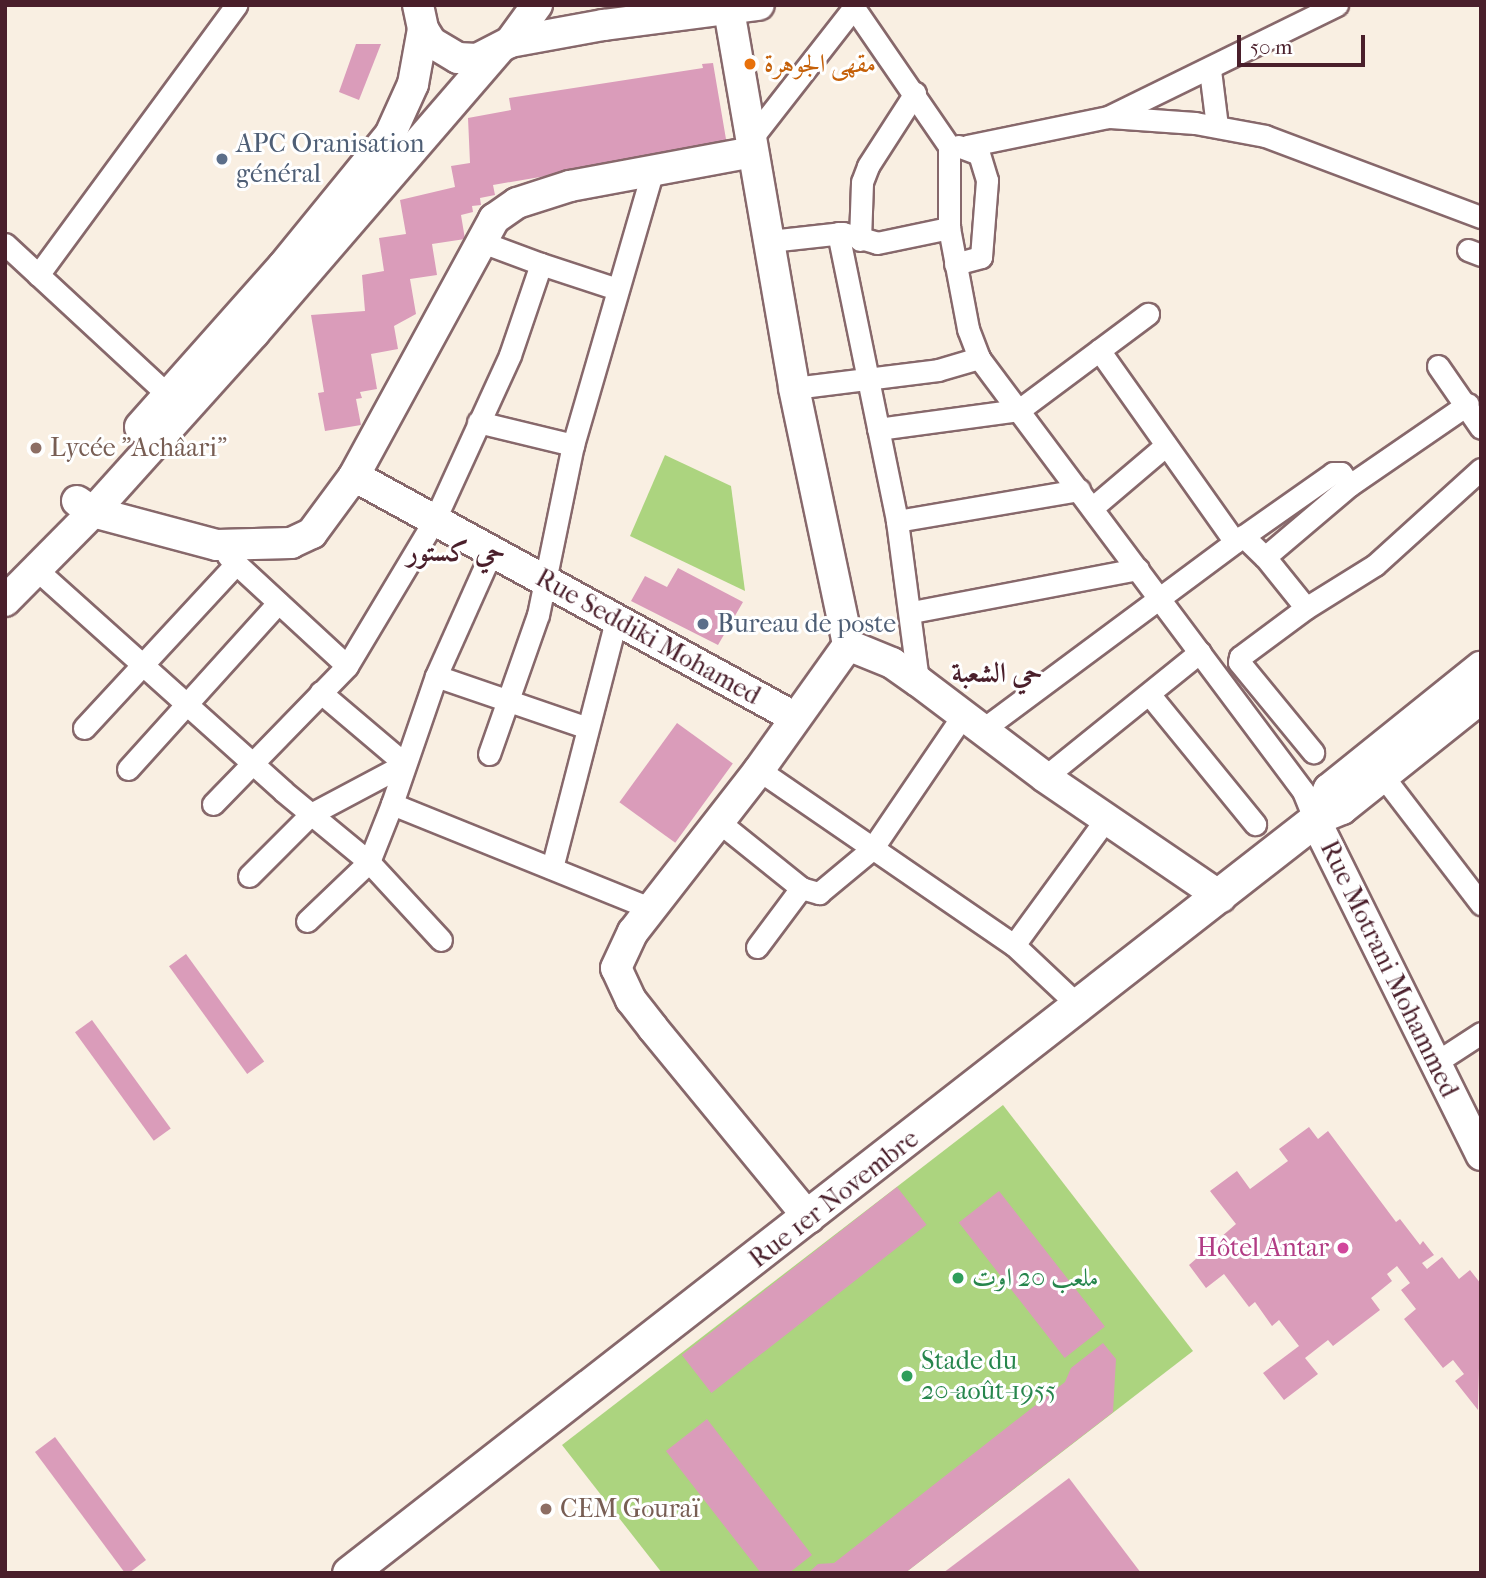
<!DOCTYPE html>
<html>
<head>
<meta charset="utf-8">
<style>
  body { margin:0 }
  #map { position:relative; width:1486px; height:1578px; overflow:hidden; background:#f9efe2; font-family:"IM FELL French Canon",Amiri,serif }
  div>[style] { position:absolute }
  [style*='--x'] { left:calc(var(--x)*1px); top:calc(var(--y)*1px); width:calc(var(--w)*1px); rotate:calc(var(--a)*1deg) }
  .green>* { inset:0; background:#acd47f }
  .building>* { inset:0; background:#da9cba; transform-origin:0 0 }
  .roads { filter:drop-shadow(2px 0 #87686b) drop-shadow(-2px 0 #87686b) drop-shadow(0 2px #87686b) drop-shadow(0 -2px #87686b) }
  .street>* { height:21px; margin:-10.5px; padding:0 10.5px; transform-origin:10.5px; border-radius:10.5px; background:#fff }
  .secondary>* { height:30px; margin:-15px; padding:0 15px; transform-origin:15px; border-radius:15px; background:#fff }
  .primary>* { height:33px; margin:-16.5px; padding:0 16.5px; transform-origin:16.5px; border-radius:16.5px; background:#fff }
  .dots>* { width:19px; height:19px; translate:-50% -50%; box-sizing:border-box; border:4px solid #fff; border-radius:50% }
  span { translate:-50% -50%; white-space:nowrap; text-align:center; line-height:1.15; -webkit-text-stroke:6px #fff; paint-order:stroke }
  .food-label { font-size:26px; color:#c56008 }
  .left { translate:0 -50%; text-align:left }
  .service-label { font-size:26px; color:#4e5e75 }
  .education-label { font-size:26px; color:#785e54 }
  .street-label { font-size:26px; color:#4a1f2b }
  .hotel-label { font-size:26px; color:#b23c85 }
  .right { translate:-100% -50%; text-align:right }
  .leisure-label { font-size:26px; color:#27864d }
  .neighbourhood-label { font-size:28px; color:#4a1f2b; font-weight:700 }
  .frame { position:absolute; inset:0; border:7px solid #4a1f2b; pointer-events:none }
  .scale { position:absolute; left:1237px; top:35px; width:128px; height:32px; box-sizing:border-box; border:4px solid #4a1f2b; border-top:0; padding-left:9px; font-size:21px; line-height:24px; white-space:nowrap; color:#4a1f2b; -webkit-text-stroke:5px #fff; paint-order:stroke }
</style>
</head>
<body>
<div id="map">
  <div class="green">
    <i style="clip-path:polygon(665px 455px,731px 486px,745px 591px,630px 536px)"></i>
    <i style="clip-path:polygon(1003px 1105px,1193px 1351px,905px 1573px,662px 1573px,562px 1445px)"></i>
  </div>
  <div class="building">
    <i style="clip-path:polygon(356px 44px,381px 44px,359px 100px,339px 92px)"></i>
    <i style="clip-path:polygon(713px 63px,727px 145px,493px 185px,495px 195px,480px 198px,481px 205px,472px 206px,473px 212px,461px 215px,465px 239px,432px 244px,437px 275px,410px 279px,416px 314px,394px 326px,398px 349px,371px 354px,377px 389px,360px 392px,362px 398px,356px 399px,361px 425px,325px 431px,318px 393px,324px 392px,311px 315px,365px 311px,362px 275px,384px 271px,379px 238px,406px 234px,400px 200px,455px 187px,451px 166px,470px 163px,468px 118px,511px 110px,509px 98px,703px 68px,702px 64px)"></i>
    <i style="clip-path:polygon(678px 568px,743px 602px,718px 645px,631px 601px,645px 576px,667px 587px)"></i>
    <i style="left:677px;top:723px;width:69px;height:98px;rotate:36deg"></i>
    <i style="left:186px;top:954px;width:133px;height:21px;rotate:54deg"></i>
    <i style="left:92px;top:1020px;width:134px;height:21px;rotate:54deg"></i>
    <i style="clip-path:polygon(1309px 1127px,1318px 1139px,1328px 1131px,1396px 1222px,1400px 1219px,1420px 1245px,1423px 1241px,1434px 1255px,1422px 1263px,1427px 1269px,1442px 1257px,1459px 1279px,1470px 1270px,1481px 1284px,1478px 1410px,1455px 1381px,1464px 1374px,1453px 1360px,1443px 1368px,1404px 1319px,1416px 1309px,1401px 1290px,1410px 1283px,1397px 1266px,1387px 1274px,1392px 1281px,1371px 1298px,1380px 1310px,1333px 1346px,1328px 1340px,1305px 1358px,1318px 1374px,1284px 1400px,1263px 1373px,1299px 1346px,1279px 1320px,1272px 1326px,1255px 1302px,1249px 1307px,1224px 1274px,1206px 1288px,1189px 1265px,1236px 1224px,1210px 1191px,1237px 1171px,1250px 1189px,1288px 1161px,1279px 1149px)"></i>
    <i style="left:897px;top:1187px;width:48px;height:273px;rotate:52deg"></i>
    <i style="left:999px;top:1191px;width:172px;height:51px;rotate:52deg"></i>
    <i style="clip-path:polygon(1103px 1343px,1116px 1359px,1113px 1412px,905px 1573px,808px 1573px,818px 1564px,834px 1563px,1065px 1382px,1071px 1368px)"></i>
    <i style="clip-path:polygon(707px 1419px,812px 1555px,789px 1573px,761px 1573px,666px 1451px)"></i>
    <i style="clip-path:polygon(55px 1437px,146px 1560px,129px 1573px,125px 1573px,35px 1452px)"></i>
    <i style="clip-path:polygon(1069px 1478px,1141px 1573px,943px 1573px)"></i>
  </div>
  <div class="roads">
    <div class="street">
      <i style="--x:852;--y:5;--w:171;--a:55.5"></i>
      <i style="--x:949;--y:146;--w:82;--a:90"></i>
      <i style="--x:949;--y:228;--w:103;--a:79.3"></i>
      <i style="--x:968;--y:329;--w:31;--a:69"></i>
      <i style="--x:979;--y:358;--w:541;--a:53.19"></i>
      <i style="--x:1303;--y:791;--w:31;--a:68"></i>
      <i style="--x:1210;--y:70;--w:56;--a:82.9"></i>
      <i style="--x:1110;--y:117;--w:85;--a:4"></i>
      <i style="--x:1195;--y:123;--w:71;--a:10.5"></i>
      <i style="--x:1265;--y:136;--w:231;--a:20.6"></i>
      <i style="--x:751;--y:139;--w:167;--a:-52"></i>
      <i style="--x:967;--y:146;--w:144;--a:-11.6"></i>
      <i style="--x:1108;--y:117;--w:255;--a:-26.1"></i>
      <i style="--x:838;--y:233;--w:294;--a:78.4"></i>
      <i style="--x:897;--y:521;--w:161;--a:82.5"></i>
      <i style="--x:860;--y:240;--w:58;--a:-88"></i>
      <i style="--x:862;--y:182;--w:17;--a:-69"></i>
      <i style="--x:868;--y:166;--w:87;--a:-57.2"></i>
      <i style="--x:770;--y:241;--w:73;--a:-6.3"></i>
      <i style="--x:843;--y:233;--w:35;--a:16"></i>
      <i style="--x:877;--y:243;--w:74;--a:-11.8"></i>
      <i style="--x:5;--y:244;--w:222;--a:42.8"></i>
      <i style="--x:1468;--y:250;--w:14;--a:21"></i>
      <i style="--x:541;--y:264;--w:80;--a:18.2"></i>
      <i style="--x:955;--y:264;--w:27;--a:-15"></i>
      <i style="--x:981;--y:257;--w:77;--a:-85.5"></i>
      <i style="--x:987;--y:180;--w:27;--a:-107"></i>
      <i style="--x:979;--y:154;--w:22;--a:-159"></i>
      <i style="--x:38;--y:275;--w:335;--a:-53.7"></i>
      <i style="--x:1099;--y:350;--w:235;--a:54.7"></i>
      <i style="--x:1235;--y:542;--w:120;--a:-35.1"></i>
      <i style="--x:1333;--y:473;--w:8;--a:0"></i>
      <i style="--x:1341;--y:473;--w:15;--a:53"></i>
      <i style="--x:1438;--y:366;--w:75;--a:55.3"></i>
      <i style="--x:794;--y:388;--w:145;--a:-7.1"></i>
      <i style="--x:938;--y:370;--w:43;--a:-16.3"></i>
      <i style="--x:478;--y:422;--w:98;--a:13.6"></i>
      <i style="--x:878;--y:429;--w:142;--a:-7.7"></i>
      <i style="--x:1019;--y:410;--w:161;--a:-36.7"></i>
      <i style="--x:1092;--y:508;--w:97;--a:-40.4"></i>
      <i style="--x:897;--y:521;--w:185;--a:-9.7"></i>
      <i style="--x:1243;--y:536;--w:30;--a:44"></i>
      <i style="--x:1265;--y:557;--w:111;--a:-40.3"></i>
      <i style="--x:1350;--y:485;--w:143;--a:-34.5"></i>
      <i style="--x:491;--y:553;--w:135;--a:114.1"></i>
      <i style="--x:436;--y:676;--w:135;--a:109"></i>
      <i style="--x:392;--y:804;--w:280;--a:22"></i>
      <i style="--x:228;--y:556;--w:162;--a:42.7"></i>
      <i style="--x:1265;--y:557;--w:65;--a:51.2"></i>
      <i style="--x:1306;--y:608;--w:81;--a:-31.9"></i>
      <i style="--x:1375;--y:565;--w:143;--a:-42.2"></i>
      <i style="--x:37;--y:570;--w:331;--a:41.9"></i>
      <i style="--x:283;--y:791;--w:112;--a:39.5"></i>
      <i style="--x:369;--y:862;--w:62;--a:-68.4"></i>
      <i style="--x:1306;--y:608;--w:82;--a:143.4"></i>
      <i style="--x:1240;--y:657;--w:5;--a:101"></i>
      <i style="--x:1239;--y:662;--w:117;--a:50.6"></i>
      <i style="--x:912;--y:612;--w:230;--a:-10.8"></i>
      <i style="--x:436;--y:676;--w:157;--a:18.9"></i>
      <i style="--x:1149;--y:694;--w:168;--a:50.8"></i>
      <i style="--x:84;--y:728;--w:224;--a:-47.2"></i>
      <i style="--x:982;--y:730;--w:315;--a:-36.6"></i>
      <i style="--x:489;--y:754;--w:147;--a:-70.6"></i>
      <i style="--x:538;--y:615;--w:174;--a:-78.4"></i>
      <i style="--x:573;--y:445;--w:287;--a:-73.8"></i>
      <i style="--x:128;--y:769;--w:224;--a:-47.9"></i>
      <i style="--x:759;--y:770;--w:309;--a:34.5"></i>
      <i style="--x:1014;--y:945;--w:91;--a:43.2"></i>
      <i style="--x:1382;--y:775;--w:163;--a:52.5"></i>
      <i style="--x:1045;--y:777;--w:199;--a:-38.9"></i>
      <i style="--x:213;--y:804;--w:192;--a:-45.8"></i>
      <i style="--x:347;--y:666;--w:171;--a:-59.1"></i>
      <i style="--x:435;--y:519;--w:180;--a:-65.4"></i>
      <i style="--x:510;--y:355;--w:96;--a:-71.2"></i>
      <i style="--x:541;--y:264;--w:66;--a:-159.6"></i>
      <i style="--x:719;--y:822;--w:105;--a:38.8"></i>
      <i style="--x:801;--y:888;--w:19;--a:16"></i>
      <i style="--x:819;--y:893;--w:69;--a:-39.7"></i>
      <i style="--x:872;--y:849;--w:162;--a:-55.8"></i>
      <i style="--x:552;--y:868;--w:259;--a:-75.5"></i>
      <i style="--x:249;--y:876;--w:88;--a:-45"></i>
      <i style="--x:311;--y:814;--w:106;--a:-28"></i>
      <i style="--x:405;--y:764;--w:111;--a:-139.7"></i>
      <i style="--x:307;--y:921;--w:86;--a:-43.6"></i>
      <i style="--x:369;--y:862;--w:106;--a:47.3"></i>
      <i style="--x:1014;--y:945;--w:156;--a:-53.9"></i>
      <i style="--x:757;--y:947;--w:74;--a:-53.3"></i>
      <i style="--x:1435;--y:1063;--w:55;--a:-33.1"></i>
    </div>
    <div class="secondary">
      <i style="--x:418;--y:5;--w:25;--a:78"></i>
      <i style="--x:423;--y:29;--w:15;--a:58"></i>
      <i style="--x:431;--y:42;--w:31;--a:31"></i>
      <i style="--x:458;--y:58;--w:19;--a:3"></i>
      <i style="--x:477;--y:59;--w:37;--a:-27"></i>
      <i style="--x:510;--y:42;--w:46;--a:-53.9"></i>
      <i style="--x:729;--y:10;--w:384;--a:80.2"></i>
      <i style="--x:794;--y:388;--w:263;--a:78.1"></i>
      <i style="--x:848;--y:645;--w:48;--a:22.2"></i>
      <i style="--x:892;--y:663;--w:32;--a:35"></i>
      <i style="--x:918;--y:681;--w:159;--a:37.1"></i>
      <i style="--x:1045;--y:777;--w:213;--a:34.3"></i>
      <i style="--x:510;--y:42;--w:96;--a:-10.3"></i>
      <i style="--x:604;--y:25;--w:156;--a:-7.4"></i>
      <i style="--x:140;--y:427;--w:215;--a:-48.4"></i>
      <i style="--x:283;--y:266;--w:169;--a:-50.8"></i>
      <i style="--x:390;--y:135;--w:56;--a:-65.7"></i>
      <i style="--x:413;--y:84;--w:56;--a:-79.7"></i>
      <i style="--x:354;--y:476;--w:502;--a:28.71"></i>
      <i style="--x:77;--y:501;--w:19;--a:35"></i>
      <i style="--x:93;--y:512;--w:128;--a:14.9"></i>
      <i style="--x:217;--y:545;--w:74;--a:-1.5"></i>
      <i style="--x:291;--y:543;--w:23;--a:-25"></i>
      <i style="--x:312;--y:533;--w:71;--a:-53.6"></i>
      <i style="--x:354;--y:476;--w:293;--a:-61.4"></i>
      <i style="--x:494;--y:219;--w:28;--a:-35"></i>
      <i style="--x:517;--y:203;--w:56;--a:-17.8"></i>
      <i style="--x:570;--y:186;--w:186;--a:-10.5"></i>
      <i style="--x:5;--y:601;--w:125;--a:-45.3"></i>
      <i style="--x:93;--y:512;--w:241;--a:-48"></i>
      <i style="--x:254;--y:333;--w:374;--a:-49.2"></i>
      <i style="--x:1315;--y:820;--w:374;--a:63.6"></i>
      <i style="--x:1315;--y:820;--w:34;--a:-66"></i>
      <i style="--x:1329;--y:789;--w:195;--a:-38.8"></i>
      <i style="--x:1315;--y:820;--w:29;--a:-22"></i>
      <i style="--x:1342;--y:809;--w:178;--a:-38.6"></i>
      <i style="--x:809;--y:1218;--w:246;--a:-129.4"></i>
      <i style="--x:653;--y:1028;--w:36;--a:-128"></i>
      <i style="--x:631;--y:1000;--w:35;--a:-115"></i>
      <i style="--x:616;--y:968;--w:40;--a:-65"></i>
      <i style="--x:633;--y:932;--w:205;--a:-52.1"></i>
      <i style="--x:759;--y:770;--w:153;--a:-54.5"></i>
    </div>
    <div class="primary">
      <i style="--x:349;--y:1573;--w:1225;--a:-37.94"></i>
    </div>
  </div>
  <div class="dots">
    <i style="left:750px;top:64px;background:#e8710a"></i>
    <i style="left:222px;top:159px;background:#5c6f8a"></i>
    <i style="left:36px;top:448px;background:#8d6e63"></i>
    <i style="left:703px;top:624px;background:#5c6f8a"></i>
    <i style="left:1343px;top:1248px;background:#d1479c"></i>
    <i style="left:958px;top:1278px;background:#2e9e5b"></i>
    <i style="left:907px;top:1376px;background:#2e9e5b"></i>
    <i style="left:546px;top:1509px;background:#8d6e63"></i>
  </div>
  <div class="food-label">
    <span class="left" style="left:764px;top:64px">مقهى الجوهرة</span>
  </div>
  <div class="service-label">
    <span class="left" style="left:236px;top:159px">APC Oranisation<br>général</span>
    <span class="left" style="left:717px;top:624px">Bureau de poste</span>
  </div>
  <div class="education-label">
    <span class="left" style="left:50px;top:448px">Lycée "Achâari"</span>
    <span class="left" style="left:560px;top:1509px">CEM Gouraï</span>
  </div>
  <div class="street-label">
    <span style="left:648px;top:637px;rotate:29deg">Rue Seddiki Mohamed</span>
    <span style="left:1389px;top:969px;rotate:64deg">Rue Motrani Mohammed</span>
    <span style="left:834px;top:1199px;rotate:-38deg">Rue 1er Novembre</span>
  </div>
  <div class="hotel-label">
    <span class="right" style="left:1329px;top:1248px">Hôtel Antar</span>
  </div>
  <div class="leisure-label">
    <span class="left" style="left:972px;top:1278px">ملعب 20 اوت</span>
    <span class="left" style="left:921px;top:1376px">Stade du<br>20-août-1955</span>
  </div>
  <div class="neighbourhood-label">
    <span style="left:456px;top:552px">حي كستور</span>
    <span style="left:997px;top:673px">حي الشعبة</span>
  </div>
  <div class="frame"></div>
  <div class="scale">50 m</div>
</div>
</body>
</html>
